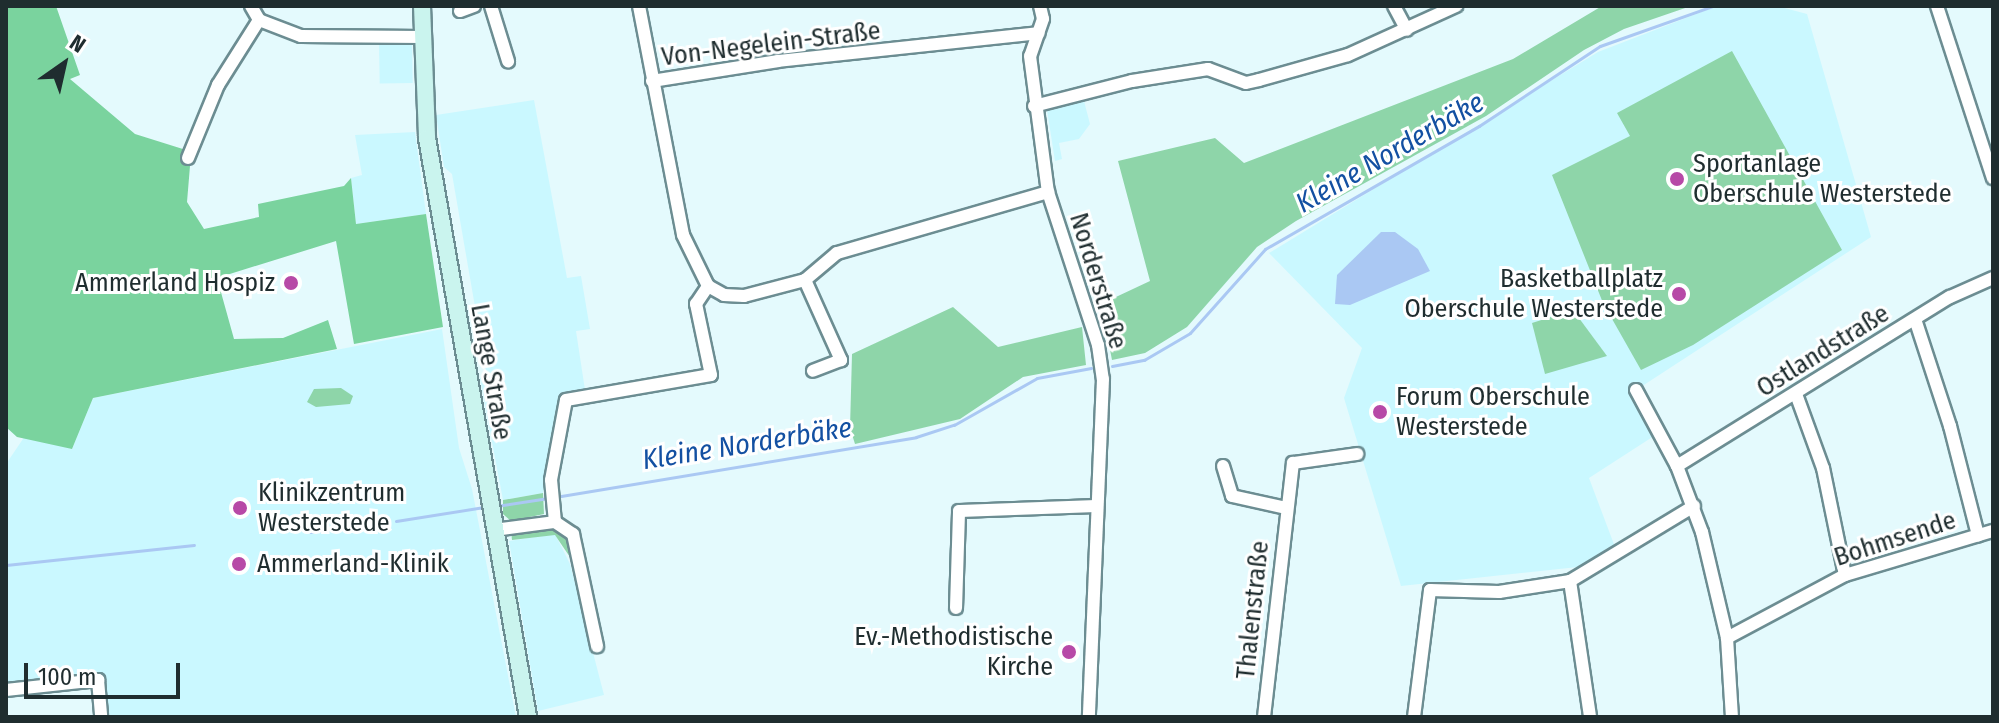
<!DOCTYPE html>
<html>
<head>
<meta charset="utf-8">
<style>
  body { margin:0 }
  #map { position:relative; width:1999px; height:723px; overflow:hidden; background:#e4fafd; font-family:"Fira Sans Condensed",sans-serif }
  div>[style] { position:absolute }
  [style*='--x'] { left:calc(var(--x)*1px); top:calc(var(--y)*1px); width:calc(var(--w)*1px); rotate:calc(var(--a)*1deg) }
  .built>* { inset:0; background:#caf8ff; transform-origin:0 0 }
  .green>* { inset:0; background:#8ed5a9 }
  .forest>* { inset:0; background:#7ad39e }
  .water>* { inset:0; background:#aac8f3 }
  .stream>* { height:3px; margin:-1.5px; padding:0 1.5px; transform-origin:1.5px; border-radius:1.5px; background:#aac8f3 }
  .roads { filter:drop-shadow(2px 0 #6c8d92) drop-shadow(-2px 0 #6c8d92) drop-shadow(0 2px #6c8d92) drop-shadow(0 -2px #6c8d92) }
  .street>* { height:12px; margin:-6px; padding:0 6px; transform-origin:6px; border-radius:6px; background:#fff }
  .secondary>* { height:16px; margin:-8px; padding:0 8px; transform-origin:8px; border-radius:8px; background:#caf4ee }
  .dots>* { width:22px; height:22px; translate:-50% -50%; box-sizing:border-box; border:4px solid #fff; border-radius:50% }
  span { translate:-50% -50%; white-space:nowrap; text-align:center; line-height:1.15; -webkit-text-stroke:6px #fff; paint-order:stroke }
  .street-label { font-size:26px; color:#1f2d2f }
  .poi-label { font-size:26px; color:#1f2d2f }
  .left { translate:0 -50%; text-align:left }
  .right { translate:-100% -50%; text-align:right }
  .water-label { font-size:28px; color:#1350a2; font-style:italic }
  .frame { position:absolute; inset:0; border:8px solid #1f2d2f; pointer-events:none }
  .north { position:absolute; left:24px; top:24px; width:80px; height:80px; -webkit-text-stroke:6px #fff; paint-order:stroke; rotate:34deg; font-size:22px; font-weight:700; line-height:32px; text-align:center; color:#1f2d2f }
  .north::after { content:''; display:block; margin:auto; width:28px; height:36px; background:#1f2d2f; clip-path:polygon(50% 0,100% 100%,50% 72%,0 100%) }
  .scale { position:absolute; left:24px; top:663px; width:156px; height:36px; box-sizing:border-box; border:4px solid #1f2d2f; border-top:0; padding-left:10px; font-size:24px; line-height:28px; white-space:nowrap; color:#1f2d2f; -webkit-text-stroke:6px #fff; paint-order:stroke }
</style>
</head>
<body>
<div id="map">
  <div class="built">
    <i style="clip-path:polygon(1717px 6px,1777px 6px,1807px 14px,1871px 237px,1630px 394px,1654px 436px,1589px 478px,1615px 547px,1578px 567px,1401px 586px,1344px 398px,1362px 348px,1269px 253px,1598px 52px)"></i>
    <i style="left:412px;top:42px;width:41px;height:33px;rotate:89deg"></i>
    <i style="clip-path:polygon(534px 100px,567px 278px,581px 276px,590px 329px,576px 331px,585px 390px,561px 396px,543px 493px,503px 500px,480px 378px,487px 376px,452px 174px,444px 167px,436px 115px)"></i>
    <i style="clip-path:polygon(1084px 101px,1090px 124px,1079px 139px,1059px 143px,1062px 159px,1055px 161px,1047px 110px)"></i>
    <i style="clip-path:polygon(415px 132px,426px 214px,356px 224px,351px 178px,362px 175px,355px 135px)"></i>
    <i style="clip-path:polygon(442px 329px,459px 448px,472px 489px,516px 717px,110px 717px,101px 674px,6px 685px,6px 464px,25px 436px,72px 449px,93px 398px)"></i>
    <i style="clip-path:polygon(555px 534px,570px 564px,604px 695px,538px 711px,509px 541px)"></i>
  </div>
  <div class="green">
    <i style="clip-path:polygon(1602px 6px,1691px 6px,1624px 29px,1584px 50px,1486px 116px,1296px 221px,1257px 247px,1187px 327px,1145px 353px,1112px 360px,1101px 304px,1150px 281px,1118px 161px,1215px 138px,1244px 163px,1513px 59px)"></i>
    <i style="clip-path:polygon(1732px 51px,1842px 250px,1693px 345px,1641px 370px,1603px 303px,1552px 175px,1630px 136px,1617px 113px)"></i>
    <i style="clip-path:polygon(953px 307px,998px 347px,1082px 327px,1086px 365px,1023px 377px,960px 419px,855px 444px,850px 428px,852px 354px)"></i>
    <i style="clip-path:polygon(1573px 310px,1607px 356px,1545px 374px,1532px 323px)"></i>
    <i style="clip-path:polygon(341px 388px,353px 396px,350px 404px,316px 407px,307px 402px,314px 389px)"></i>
    <i style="clip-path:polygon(543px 493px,544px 514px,511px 521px,503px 514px,503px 500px)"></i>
    <i style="clip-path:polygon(554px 527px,569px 537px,574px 563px,555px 535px,512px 540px,511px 531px)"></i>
  </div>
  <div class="forest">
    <i style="clip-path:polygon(6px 6px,56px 6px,80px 75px,70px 79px,135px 134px,186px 150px,190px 166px,187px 202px,204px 229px,259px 217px,258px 204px,344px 186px,351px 178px,356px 224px,426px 214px,443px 327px,354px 344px,336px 241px,217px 278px,234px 339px,283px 338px,328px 320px,337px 349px,93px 398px,72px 449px,17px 437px,6px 427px)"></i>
  </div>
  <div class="water">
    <i style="clip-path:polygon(1381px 232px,1395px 232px,1418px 249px,1430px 271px,1350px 305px,1335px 304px,1337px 275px)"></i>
  </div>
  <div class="stream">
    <i style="--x:1112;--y:366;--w:33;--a:-11"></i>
    <i style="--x:1144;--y:360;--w:53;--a:-30.4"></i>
    <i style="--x:1190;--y:333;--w:113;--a:-48.2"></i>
    <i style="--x:1265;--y:249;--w:247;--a:-29.9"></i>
    <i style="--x:1479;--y:126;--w:145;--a:-33.5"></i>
    <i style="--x:1600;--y:46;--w:120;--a:-19.5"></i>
    <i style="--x:555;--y:497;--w:366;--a:-9.4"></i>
    <i style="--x:916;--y:437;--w:40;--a:-18"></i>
    <i style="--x:954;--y:425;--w:95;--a:-29.5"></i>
    <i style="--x:1037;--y:378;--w:55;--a:-10.5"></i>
    <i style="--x:496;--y:506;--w:53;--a:-8.7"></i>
    <i style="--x:396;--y:521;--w:89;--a:-9"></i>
    <i style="--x:310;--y:532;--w:60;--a:-7.7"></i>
    <i style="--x:6;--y:565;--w:189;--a:-6.1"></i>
  </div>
  <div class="roads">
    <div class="street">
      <i style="--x:251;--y:6;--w:16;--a:60"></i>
      <i style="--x:259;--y:20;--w:45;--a:20.9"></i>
      <i style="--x:301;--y:36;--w:121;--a:0.5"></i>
      <i style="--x:491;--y:6;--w:58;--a:72.8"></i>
      <i style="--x:639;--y:6;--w:233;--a:79.1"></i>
      <i style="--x:683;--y:235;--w:57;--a:63.9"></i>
      <i style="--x:708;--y:286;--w:18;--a:29"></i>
      <i style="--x:724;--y:295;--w:20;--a:3"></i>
      <i style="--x:744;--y:296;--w:63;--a:-14.7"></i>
      <i style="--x:805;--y:280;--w:42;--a:-40.2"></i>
      <i style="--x:837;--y:253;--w:220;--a:-16.1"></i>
      <i style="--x:1040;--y:6;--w:13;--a:77"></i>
      <i style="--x:1043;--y:19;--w:39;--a:109"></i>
      <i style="--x:1030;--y:56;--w:137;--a:82.5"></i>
      <i style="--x:1048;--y:192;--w:161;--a:71.9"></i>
      <i style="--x:1098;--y:345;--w:34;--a:82"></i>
      <i style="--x:1103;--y:379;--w:338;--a:92.4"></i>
      <i style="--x:1394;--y:6;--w:27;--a:62"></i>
      <i style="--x:1937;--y:6;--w:181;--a:72"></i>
      <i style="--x:460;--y:11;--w:15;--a:-20"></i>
      <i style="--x:652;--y:81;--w:128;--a:-9"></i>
      <i style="--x:778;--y:61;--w:262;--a:-6.1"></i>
      <i style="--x:1034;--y:106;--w:101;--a:-14.3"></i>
      <i style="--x:1132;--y:81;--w:77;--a:-9"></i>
      <i style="--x:1208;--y:69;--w:40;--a:20.2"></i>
      <i style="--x:1246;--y:83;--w:13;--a:-13"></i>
      <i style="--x:1259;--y:80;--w:92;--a:-15.7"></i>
      <i style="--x:1348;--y:55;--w:119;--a:-24.4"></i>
      <i style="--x:188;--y:158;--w:79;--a:-67.7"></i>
      <i style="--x:218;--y:85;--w:77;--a:-57.8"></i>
      <i style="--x:805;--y:280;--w:88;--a:65.8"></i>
      <i style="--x:841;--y:360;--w:30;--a:159"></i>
      <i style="--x:1915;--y:319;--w:113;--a:71.9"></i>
      <i style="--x:1950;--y:426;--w:113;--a:75.6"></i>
      <i style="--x:1636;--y:390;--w:86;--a:61.7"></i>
      <i style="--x:1677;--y:466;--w:71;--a:69.3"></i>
      <i style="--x:1702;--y:532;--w:109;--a:76.7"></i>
      <i style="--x:1727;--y:638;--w:79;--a:86.4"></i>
      <i style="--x:1796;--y:394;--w:79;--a:70"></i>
      <i style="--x:1823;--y:468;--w:109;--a:78.4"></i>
      <i style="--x:1223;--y:466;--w:31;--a:73"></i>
      <i style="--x:1232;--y:496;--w:55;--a:12.5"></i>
      <i style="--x:1677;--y:466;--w:321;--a:-31.8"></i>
      <i style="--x:1950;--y:297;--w:47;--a:-23.8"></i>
      <i style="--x:555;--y:522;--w:42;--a:-95.4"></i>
      <i style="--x:551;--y:480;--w:81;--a:-79.4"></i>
      <i style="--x:566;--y:400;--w:147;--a:-9.8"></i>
      <i style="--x:711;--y:375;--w:73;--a:-101.9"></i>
      <i style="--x:696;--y:304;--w:22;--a:-56"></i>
      <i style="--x:494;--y:530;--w:62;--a:-7.5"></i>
      <i style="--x:555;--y:522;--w:22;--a:34"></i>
      <i style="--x:573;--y:534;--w:115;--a:77.9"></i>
      <i style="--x:1570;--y:581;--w:137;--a:81.6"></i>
      <i style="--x:956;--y:608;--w:97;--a:-88.2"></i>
      <i style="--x:959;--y:511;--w:138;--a:-2.1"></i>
      <i style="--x:1727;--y:638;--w:134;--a:-28.1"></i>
      <i style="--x:1845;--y:575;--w:154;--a:-16.6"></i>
      <i style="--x:6;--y:690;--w:93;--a:-6.2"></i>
      <i style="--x:98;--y:680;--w:37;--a:85"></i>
      <i style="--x:1264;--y:717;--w:256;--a:-83.5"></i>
      <i style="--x:1293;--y:463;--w:65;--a:-8"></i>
      <i style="--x:1414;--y:717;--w:128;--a:-82.8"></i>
      <i style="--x:1430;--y:590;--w:69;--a:1.7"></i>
      <i style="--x:1499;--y:592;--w:72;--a:-8.8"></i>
      <i style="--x:1570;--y:581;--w:145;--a:-31.2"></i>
    </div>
    <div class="secondary">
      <i style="--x:422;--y:6;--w:132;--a:87.8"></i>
      <i style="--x:427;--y:138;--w:588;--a:80.1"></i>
    </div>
  </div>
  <div class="dots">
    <i style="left:1677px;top:179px;background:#b749a7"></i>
    <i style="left:291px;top:283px;background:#b749a7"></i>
    <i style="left:1679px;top:294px;background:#b749a7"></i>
    <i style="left:1380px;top:412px;background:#b749a7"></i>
    <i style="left:240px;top:508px;background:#b749a7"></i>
    <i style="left:239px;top:564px;background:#b749a7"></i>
    <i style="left:1069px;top:652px;background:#b749a7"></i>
  </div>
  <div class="street-label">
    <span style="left:771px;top:44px;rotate:-7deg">Von-Negelein-Straße</span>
    <span style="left:1098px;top:281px;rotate:73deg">Norderstraße</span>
    <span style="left:1823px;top:351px;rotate:-32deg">Ostlandstraße</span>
    <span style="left:491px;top:372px;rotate:80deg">Lange Straße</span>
    <span style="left:1895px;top:539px;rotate:-18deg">Bohmsende</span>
    <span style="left:1253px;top:610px;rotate:-84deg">Thalenstraße</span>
  </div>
  <div class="poi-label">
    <span class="left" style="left:1693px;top:179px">Sportanlage<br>Oberschule Westerstede</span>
    <span class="right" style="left:1663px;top:294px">Basketballplatz<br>Oberschule Westerstede</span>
    <span class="right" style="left:275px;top:283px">Ammerland Hospiz</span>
    <span class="left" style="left:1396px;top:412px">Forum Oberschule<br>Westerstede</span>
    <span class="left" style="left:258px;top:508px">Klinikzentrum<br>Westerstede</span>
    <span class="left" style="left:257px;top:564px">Ammerland-Klinik</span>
    <span class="right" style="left:1053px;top:652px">Ev.-Methodistische<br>Kirche</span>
  </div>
  <div class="water-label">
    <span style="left:1390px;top:153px;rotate:-30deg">Kleine Norderbäke</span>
    <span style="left:747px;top:444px;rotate:-9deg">Kleine Norderbäke</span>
  </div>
  <div class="frame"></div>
  <div class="north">N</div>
  <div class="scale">100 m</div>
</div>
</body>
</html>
